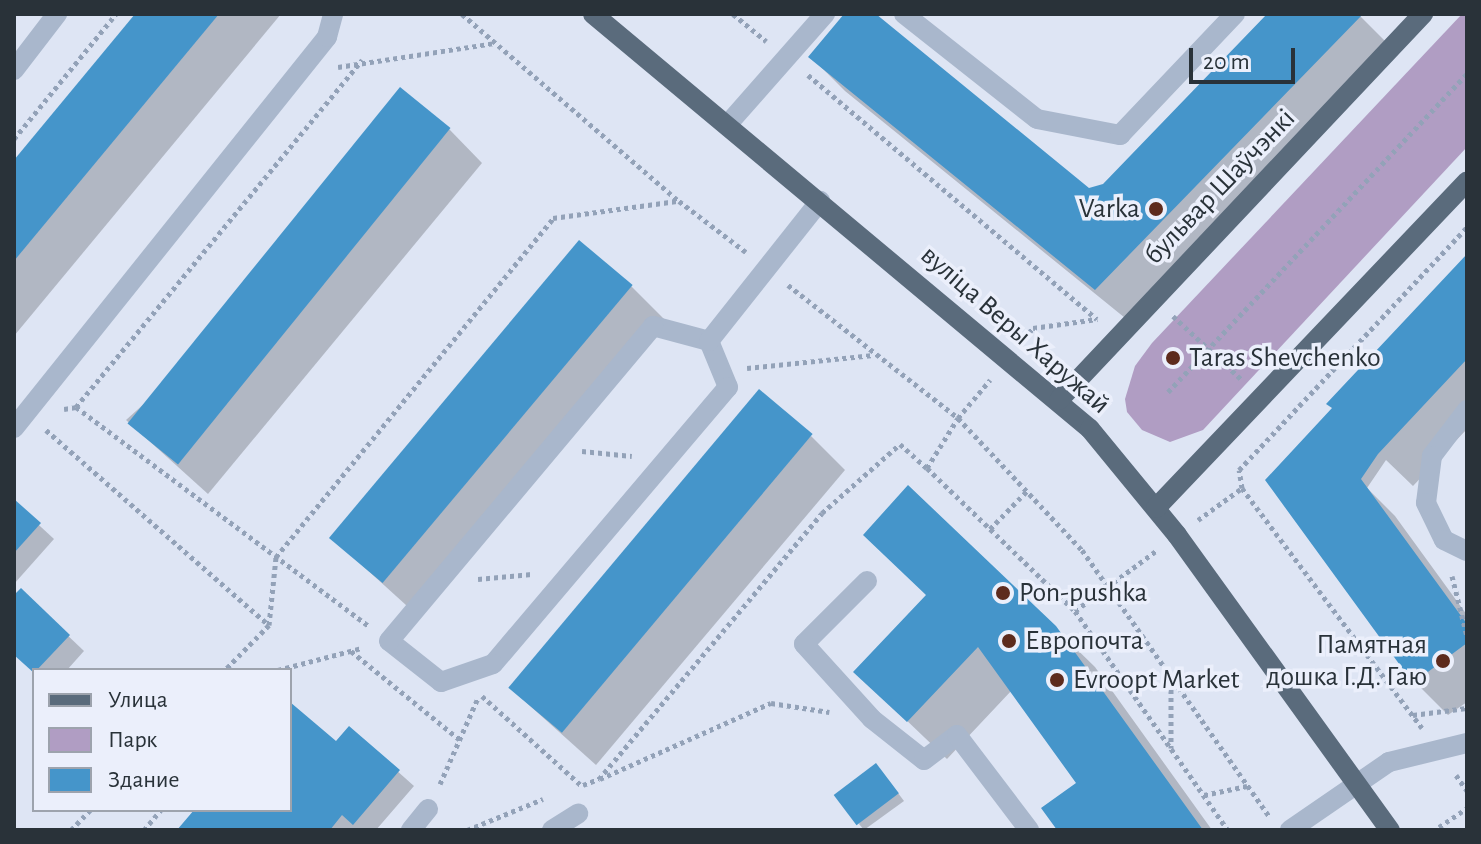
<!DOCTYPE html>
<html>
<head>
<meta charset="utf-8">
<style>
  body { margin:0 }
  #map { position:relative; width:1481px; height:844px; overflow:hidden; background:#dee5f4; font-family:"Alegreya Sans",sans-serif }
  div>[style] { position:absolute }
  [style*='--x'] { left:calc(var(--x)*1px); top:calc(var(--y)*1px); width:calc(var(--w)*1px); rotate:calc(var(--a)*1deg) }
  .green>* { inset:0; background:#b09dc3 }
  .shadow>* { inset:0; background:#0003 }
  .building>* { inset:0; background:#4595ca; transform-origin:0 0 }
  .path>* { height:5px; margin-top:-2.5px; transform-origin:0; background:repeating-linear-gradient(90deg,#93a2b8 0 4px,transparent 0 8px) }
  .minor>* { height:20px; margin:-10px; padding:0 10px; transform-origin:10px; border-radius:10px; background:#a9b7cc }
  .major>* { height:20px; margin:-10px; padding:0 10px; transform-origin:10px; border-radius:10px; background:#5a6b7c }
  .dots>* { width:22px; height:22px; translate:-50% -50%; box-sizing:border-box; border:4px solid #ebeffb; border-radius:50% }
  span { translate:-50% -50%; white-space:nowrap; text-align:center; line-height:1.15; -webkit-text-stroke:7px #ebeffb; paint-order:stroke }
  .street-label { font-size:28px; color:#293239 }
  .poi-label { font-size:28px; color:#293239 }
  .right { translate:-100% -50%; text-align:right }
  .left { translate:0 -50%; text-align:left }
  .frame { position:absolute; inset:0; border:16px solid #293239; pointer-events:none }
  .legend { position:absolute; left:32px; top:668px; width:260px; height:144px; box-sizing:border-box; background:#ebeffb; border:2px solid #9da3ad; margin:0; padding:10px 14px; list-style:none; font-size:24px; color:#293239 }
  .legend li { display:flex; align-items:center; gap:16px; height:40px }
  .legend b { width:40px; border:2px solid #9da3ad }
  .scale { position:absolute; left:1189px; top:48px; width:106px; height:36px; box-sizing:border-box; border:4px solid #293239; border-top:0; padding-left:10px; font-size:24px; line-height:28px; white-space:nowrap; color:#293239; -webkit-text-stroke:6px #ebeffb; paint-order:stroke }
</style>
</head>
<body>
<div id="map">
  <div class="green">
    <i style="clip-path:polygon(1462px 14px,1467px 14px,1467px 147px,1203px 430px,1170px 442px,1142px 430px,1127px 412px,1125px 399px,1135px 366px,1152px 343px)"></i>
  </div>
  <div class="shadow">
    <i style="clip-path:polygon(138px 14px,281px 14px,14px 336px,14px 163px)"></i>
    <i style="clip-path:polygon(847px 14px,873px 14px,1089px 190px,1104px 186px,1269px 14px,1358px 14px,1394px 50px,1130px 322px,845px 91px,811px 57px)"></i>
    <i style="clip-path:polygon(449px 129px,482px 163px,208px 494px,126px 420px)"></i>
    <i style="clip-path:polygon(1467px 257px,1467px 429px,1413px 486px,1386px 460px,1367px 488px,1395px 516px,1467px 615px,1467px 702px,1448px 715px,1414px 681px,1334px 409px)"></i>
    <i style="clip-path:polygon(631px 286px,665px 320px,417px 615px,332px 538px)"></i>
    <i style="clip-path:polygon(811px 436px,845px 470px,596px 765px,509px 687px)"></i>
    <i style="clip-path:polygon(14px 502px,54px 539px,14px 584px)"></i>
    <i style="clip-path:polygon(21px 591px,84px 651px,67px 670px,34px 670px,14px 654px,14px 598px)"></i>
    <i style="clip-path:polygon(1055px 628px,1095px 667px,1212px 830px,1059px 830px,1079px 784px,1012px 690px,947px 759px,856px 672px)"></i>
    <i style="clip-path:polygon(290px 704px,336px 744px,350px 729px,414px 786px,376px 830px,180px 830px,197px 810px,290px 810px)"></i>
    <i style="clip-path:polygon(883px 773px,904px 801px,864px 830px,859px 824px)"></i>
  </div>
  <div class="building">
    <i style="clip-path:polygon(135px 14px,219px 14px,14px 261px,14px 160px)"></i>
    <i style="clip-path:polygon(844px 14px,876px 14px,1089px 188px,1103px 184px,1267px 14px,1363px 14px,1095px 290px,808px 57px)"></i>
    <i style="left:400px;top:87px;width:65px;height:433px;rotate:39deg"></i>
    <i style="left:579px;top:240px;width:70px;height:389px;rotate:40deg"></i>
    <i style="clip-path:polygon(1467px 254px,1467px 359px,1378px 454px,1361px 479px,1467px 624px,1467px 643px,1413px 683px,1265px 480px,1332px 408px,1326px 404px)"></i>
    <i style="left:759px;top:389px;width:70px;height:390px;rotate:40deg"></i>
    <i style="clip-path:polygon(908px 485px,1056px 626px,1203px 830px,1057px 830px,1041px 808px,1076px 783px,978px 647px,907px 722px,853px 672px,926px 595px,863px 535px)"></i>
    <i style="clip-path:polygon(14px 499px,41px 523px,14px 553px)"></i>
    <i style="clip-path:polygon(21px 588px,70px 635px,34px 673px,14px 655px,14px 595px)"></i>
    <i style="clip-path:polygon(290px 702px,336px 741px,349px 726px,400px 770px,353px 825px,342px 815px,330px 830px,177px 830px,194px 810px,290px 810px)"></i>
    <i style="left:876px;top:763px;width:38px;height:53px;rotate:53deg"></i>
  </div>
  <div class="path">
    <i style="--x:462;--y:14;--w:286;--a:40.8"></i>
    <i style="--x:679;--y:201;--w:84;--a:37.3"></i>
    <i style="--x:733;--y:14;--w:43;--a:39.3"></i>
    <i style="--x:338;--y:67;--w:158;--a:-8.7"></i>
    <i style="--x:808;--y:75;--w:378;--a:40.2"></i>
    <i style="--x:14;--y:139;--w:161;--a:-50.8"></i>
    <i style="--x:788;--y:285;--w:216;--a:38"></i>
    <i style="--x:958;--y:418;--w:181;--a:46.8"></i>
    <i style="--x:1082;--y:550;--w:325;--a:54.9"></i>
    <i style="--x:1173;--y:316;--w:94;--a:42.8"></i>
    <i style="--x:1024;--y:339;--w:14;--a:-51"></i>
    <i style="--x:1033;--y:328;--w:65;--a:-8"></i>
    <i style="--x:747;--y:368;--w:127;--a:-5.9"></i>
    <i style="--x:1168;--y:392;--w:436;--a:-46.8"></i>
    <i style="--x:76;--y:407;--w:450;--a:-50.5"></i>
    <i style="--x:64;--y:409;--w:12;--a:-9"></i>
    <i style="--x:76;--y:407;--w:366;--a:36.8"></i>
    <i style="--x:46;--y:430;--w:296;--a:41.2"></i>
    <i style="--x:269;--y:625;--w:63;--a:134.4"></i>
    <i style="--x:582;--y:451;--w:50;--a:5.7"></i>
    <i style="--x:927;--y:468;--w:206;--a:44"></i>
    <i style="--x:1075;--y:611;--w:267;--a:55.1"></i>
    <i style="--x:1198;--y:520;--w:54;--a:-36"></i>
    <i style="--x:990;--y:529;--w:53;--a:-45.8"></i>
    <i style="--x:1452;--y:576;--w:62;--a:76"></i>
    <i style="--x:478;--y:579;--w:54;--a:-5.3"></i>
    <i style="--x:1075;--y:611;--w:102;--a:-36.6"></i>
    <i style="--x:269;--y:625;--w:68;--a:-84.1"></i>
    <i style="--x:276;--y:557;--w:438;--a:-50.7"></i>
    <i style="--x:553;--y:218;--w:125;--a:-7.8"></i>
    <i style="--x:351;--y:651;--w:141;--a:39.2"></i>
    <i style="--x:278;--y:670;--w:87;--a:-14.7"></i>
    <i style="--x:1171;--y:682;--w:66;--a:90"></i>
    <i style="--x:482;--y:696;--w:135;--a:42"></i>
    <i style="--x:1413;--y:715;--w:54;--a:-7.4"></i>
    <i style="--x:1422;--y:728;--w:300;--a:-126.9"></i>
    <i style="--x:1242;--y:488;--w:18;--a:-99"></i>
    <i style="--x:1239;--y:470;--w:333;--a:-46.8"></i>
    <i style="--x:1456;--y:775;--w:19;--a:55"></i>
    <i style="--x:600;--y:779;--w:187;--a:-24"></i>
    <i style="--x:771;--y:703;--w:59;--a:8.8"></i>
    <i style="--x:440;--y:784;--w:94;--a:-66.2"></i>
    <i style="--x:583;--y:785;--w:17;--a:-21"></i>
    <i style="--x:599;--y:779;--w:347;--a:-50"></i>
    <i style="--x:822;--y:513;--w:104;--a:-41.5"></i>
    <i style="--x:900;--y:444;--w:36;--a:42"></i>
    <i style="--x:927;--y:468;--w:59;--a:-58.2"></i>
    <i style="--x:958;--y:418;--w:50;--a:-49.9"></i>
    <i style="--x:1204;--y:795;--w:44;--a:-11.8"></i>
    <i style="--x:1439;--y:827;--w:34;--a:-34"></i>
    <i style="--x:71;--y:830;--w:28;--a:-46"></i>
    <i style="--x:144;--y:830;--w:26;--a:-50"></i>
    <i style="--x:467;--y:830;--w:82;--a:-22.2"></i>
  </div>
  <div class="minor">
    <i style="--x:904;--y:14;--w:169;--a:38.3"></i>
    <i style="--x:1037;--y:119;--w:85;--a:10.9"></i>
    <i style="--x:1120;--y:135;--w:167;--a:-46.5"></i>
    <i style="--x:14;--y:70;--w:71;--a:-52.5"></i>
    <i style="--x:728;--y:124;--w:147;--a:-48.6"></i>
    <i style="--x:653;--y:326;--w:58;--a:15"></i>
    <i style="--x:709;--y:341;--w:50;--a:67.6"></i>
    <i style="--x:728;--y:387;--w:363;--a:130.3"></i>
    <i style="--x:493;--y:664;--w:55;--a:160.9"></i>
    <i style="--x:441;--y:682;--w:66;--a:-141.7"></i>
    <i style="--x:389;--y:641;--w:411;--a:-50"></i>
    <i style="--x:709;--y:341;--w:179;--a:-51.6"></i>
    <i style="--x:1467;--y:410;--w:58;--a:127.3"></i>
    <i style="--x:1432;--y:456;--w:47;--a:97.3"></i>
    <i style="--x:1426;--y:503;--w:41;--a:64.1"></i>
    <i style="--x:1444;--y:540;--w:25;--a:26"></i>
    <i style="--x:14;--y:428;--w:501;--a:-51.32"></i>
    <i style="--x:327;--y:37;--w:24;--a:-75"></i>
    <i style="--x:867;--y:581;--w:89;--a:135"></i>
    <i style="--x:804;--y:644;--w:101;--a:47.8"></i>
    <i style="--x:872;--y:719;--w:66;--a:38.3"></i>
    <i style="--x:924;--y:760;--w:41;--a:-37.1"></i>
    <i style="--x:957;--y:735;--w:119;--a:52.8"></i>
    <i style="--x:411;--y:830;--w:27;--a:-51"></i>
    <i style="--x:552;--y:830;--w:31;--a:-32"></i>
    <i style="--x:1290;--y:830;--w:120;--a:-34.5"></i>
    <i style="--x:1389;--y:762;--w:80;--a:-13.7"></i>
  </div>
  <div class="major">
    <i style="--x:593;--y:14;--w:647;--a:39.86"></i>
    <i style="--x:1090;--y:429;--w:137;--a:50.6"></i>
    <i style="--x:1177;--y:535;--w:364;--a:54.2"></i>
    <i style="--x:1059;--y:400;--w:531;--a:-46.68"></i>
    <i style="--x:1156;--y:508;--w:451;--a:-46.4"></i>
  </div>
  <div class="dots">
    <i style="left:1156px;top:209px;background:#5d2b1d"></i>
    <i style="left:1173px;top:358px;background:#5d2b1d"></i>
    <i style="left:1003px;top:593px;background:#5d2b1d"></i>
    <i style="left:1009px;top:641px;background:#5d2b1d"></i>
    <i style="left:1443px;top:661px;background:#5d2b1d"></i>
    <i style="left:1057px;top:680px;background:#5d2b1d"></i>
  </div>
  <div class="street-label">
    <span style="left:1220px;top:187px;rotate:-46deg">бульвар Шаўчэнкі</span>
    <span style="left:1015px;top:330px;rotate:41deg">вуліца Веры Харужай</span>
  </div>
  <div class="poi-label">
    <span class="right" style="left:1140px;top:209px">Varka</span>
    <span class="left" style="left:1189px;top:358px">Taras Shevchenko</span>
    <span class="left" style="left:1019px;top:593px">Pon-pushka</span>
    <span class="left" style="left:1025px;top:641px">Европочта</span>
    <span class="right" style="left:1427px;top:661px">Памятная<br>дошка Г.Д. Гаю</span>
    <span class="left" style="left:1073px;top:680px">Evroopt Market</span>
  </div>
  <div class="frame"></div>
  <ul class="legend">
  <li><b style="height:10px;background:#5a6b7c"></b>Улица</li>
  <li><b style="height:22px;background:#b09dc3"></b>Парк</li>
  <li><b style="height:22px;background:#4595ca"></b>Здание</li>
  </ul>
  <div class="scale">20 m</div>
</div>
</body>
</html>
